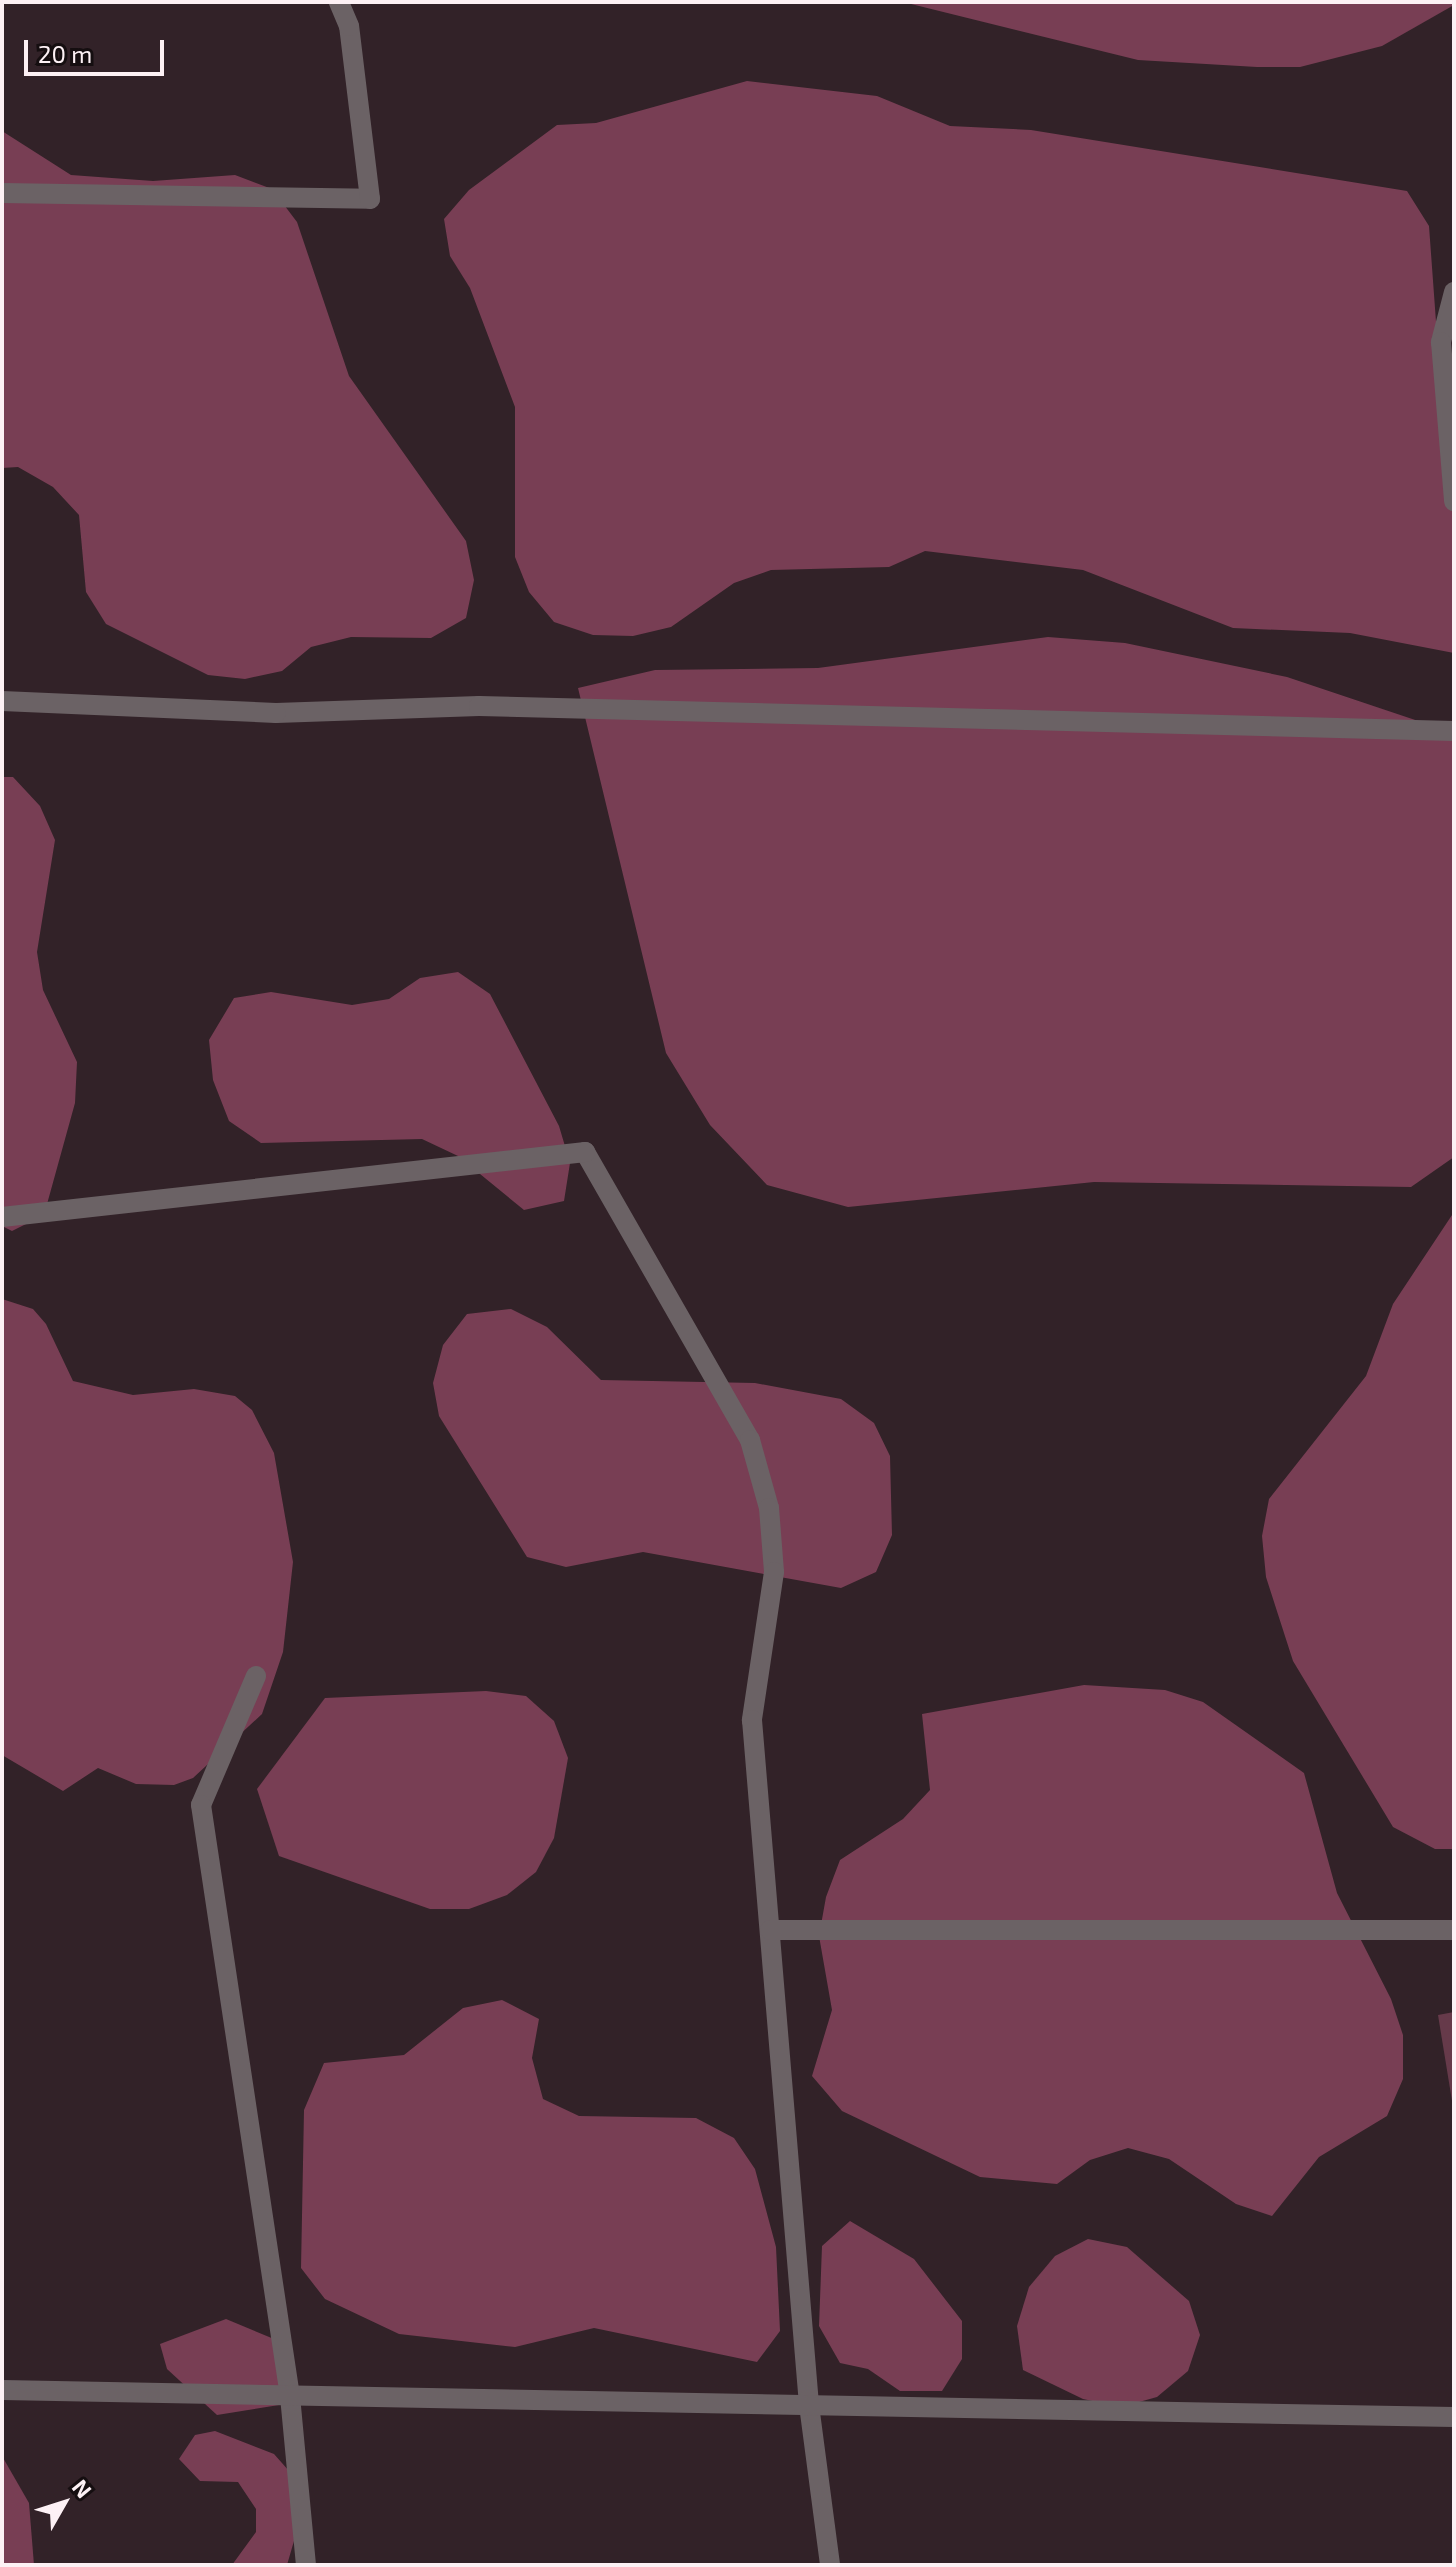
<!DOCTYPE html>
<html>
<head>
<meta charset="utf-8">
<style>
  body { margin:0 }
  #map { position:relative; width:1456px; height:2567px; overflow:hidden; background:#322228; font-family:"Exo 2",sans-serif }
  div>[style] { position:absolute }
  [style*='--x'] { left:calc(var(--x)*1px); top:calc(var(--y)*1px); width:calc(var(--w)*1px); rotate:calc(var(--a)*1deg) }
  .green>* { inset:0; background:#663a4a }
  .forest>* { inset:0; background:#783e54 }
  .service>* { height:20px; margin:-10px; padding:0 10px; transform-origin:10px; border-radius:10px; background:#6b6265 }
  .minor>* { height:20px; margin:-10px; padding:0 10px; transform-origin:10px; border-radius:10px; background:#6b6265 }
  span { translate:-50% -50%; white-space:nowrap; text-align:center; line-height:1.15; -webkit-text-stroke:6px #150e10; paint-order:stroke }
  .frame { position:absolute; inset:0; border:4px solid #fdf1f5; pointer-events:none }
  .north { position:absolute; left:24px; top:2463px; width:80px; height:80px; -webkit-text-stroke:6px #150e10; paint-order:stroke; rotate:51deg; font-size:22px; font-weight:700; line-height:32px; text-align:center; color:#fdf1f5 }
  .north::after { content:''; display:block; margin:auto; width:28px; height:36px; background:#fdf1f5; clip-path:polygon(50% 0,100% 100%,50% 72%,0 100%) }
  .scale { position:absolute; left:24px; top:40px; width:140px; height:36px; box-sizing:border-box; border:4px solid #fdf1f5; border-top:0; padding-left:10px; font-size:24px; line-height:28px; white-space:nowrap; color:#fdf1f5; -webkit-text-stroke:6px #150e10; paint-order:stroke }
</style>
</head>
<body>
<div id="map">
  <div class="green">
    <i style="clip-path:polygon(1454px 2012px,1454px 2113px,1438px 2015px)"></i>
  </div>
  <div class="forest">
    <i style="clip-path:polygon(903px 2px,1454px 2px,1454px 5px,1382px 46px,1300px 67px,1257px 67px,1138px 60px)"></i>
    <i style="clip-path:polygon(747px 81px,877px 96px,950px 126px,1031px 130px,1407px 191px,1429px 226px,1441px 390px,1454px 455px,1454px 653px,1350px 633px,1233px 628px,1083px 570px,925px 551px,889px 567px,771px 570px,734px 583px,671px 627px,633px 636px,593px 635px,554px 622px,529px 592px,515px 557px,515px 407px,470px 288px,450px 256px,444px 219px,469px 190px,557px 125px,596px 123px)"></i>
    <i style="clip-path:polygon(2px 131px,71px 175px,153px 181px,235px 175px,272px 189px,297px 222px,349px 376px,466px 541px,474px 580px,466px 618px,431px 638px,351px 637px,311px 647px,282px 671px,245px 679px,208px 675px,106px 624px,86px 592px,79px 515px,53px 487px,18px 467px,2px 468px)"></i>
    <i style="clip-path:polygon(1048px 637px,1125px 643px,1287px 677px,1454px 733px,1454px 1157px,1411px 1187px,1094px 1182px,848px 1207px,767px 1185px,710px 1125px,666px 1053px,578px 688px,655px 670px,818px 668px)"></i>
    <i style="clip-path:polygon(2px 777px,13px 777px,40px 806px,55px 840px,37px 952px,43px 990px,77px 1062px,75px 1103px,44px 1215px,12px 1231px,2px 1226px)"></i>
    <i style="clip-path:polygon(458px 972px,490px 994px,559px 1126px,570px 1163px,564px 1201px,524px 1210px,458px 1156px,422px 1139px,261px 1143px,229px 1121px,213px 1080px,209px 1040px,234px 998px,271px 992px,352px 1005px,389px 999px,420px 978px)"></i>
    <i style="clip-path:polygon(1454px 1212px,1454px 1849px,1435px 1849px,1393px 1827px,1293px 1661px,1266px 1577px,1262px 1536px,1269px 1499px,1366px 1376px,1393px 1304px)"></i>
    <i style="clip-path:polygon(2px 1299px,33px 1309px,46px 1324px,73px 1381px,133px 1395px,194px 1389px,235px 1396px,252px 1410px,274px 1453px,293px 1562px,283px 1652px,262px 1714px,193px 1778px,174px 1785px,136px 1784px,98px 1768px,63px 1791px,2px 1755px)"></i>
    <i style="clip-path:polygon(511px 1309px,547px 1327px,601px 1380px,755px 1383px,841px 1399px,874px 1423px,890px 1456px,892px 1535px,876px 1572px,841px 1588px,643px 1552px,566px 1567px,527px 1557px,439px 1416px,433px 1383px,443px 1345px,467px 1314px)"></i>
    <i style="clip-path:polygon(1084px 1685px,1165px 1690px,1203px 1702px,1304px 1773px,1337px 1893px,1391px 1999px,1403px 2035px,1403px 2079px,1387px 2116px,1319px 2157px,1272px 2216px,1236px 2204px,1169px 2159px,1128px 2148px,1090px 2160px,1057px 2184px,980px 2177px,842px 2111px,812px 2076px,832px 2010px,819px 1936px,826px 1897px,840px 1860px,903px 1819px,930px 1790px,922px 1714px)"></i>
    <i style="clip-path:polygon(486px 1691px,526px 1696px,554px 1721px,568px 1758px,554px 1838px,536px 1872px,507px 1895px,469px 1909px,430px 1909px,279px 1856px,257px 1789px,325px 1698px)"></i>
    <i style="clip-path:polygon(502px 2000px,539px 2019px,532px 2058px,543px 2099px,579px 2116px,696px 2118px,734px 2138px,755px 2169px,776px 2247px,780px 2331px,757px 2362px,594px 2328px,515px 2347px,399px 2334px,325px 2299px,301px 2268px,304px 2110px,324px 2063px,404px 2055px,463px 2008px)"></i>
    <i style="clip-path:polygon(850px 2221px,914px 2259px,962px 2321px,962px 2359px,942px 2391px,900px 2391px,868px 2369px,840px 2363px,819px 2326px,822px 2246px)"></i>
    <i style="clip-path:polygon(1088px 2239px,1127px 2247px,1189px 2301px,1200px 2335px,1188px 2371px,1157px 2397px,1121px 2407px,1083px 2399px,1023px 2370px,1017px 2326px,1029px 2287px,1055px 2256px)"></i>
    <i style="clip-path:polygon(226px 2319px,274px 2339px,289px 2364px,279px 2405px,217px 2415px,167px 2369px,160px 2344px)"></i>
    <i style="clip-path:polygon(215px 2431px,274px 2454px,297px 2480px,296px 2534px,287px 2565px,232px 2565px,256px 2532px,256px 2509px,238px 2482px,200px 2481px,179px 2459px,195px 2435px)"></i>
    <i style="clip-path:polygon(2px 2456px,29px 2503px,34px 2565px,2px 2565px)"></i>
  </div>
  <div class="service">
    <i style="--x:2;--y:193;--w:368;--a:0.9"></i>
    <i style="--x:370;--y:199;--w:174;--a:-96.9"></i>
    <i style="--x:349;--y:26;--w:26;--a:-113"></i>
    <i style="--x:1454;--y:292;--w:52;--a:104.6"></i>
    <i style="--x:1441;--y:342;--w:160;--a:85.3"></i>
    <i style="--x:276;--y:713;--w:203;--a:-2"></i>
    <i style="--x:479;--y:706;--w:975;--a:1.47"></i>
    <i style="--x:585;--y:1152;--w:332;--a:60.2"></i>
    <i style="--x:750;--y:1440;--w:71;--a:74.4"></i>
    <i style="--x:769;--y:1508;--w:64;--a:85.5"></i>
    <i style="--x:774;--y:1572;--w:150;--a:98.5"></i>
    <i style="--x:752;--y:1720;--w:687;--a:85.24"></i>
    <i style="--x:809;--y:2405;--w:161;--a:82.5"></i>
  </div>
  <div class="minor">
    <i style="--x:2;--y:701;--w:274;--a:2.5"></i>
    <i style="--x:2;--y:1217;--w:587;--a:-6.36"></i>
    <i style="--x:256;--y:1676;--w:140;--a:113.1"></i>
    <i style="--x:201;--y:1805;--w:598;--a:81.44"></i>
    <i style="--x:290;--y:2396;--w:170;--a:84.6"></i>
    <i style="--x:770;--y:1930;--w:684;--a:0"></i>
    <i style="--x:2;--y:2390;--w:1452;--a:1.07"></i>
  </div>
  <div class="frame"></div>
  <div class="north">N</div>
  <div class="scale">20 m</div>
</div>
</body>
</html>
